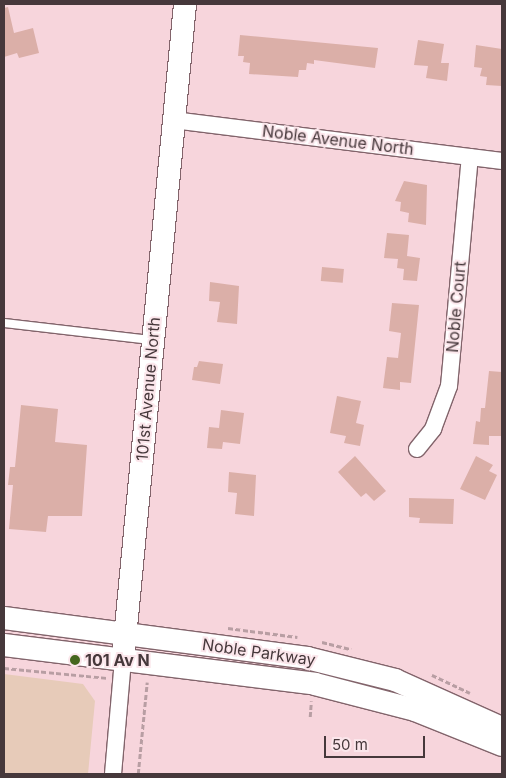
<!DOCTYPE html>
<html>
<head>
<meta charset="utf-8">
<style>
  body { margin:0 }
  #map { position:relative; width:506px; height:778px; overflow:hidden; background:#f7d5dc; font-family:Inter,sans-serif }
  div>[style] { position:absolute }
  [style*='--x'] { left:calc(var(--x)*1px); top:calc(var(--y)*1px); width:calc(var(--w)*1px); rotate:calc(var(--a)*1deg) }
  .green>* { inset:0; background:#e7cbb9 }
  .building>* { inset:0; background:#dbafa8; transform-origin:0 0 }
  .path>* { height:2.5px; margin-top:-1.25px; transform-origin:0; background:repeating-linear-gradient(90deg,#b89ea3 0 5px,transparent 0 7.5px) }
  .roads { filter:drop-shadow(1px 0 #82646b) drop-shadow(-1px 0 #82646b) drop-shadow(0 1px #82646b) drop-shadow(0 -1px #82646b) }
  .lane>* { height:8px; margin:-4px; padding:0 4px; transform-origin:4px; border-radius:4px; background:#fff }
  .street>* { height:16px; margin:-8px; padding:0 8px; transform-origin:8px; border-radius:8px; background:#fff }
  .secondary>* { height:22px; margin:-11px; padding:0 11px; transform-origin:11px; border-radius:11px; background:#fff }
  .dots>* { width:14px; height:14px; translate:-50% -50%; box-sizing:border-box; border:2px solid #fbe6eb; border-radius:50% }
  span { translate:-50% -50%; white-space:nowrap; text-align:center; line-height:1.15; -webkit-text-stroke:4px #fbe6eb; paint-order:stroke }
  .street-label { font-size:16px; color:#46383b }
  .poi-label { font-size:16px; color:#46383b; font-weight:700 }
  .left { translate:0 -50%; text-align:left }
  .frame { position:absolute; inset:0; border:5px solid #46383b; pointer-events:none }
  .scale { position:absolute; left:324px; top:736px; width:101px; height:22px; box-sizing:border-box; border:2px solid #46383b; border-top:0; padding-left:6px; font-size:15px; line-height:18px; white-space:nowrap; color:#46383b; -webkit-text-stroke:4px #fbe6eb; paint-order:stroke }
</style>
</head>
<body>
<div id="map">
  <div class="green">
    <i style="clip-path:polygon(4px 674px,83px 684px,95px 701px,88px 774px,4px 774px)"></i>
  </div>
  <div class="building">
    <i style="clip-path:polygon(8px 7px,14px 33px,33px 28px,39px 53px,19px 58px,17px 53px,4px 57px,4px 8px)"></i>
    <i style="clip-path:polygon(240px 35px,378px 48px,375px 68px,314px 60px,314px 64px,307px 63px,306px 70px,299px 70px,298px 77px,249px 74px,250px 63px,243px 62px,244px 56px,238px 56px)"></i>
    <i style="clip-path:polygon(418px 40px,444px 44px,441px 63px,449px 63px,447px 81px,426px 78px,428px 66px,414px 65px)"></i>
    <i style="clip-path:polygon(476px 45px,502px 49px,502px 86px,486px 85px,487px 77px,480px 76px,482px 68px,474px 67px)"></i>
    <i style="clip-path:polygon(404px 181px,427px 185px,426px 225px,408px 222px,409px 213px,400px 211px,401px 202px,395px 201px)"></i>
    <i style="clip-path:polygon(387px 233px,409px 235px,407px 256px,420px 258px,417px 281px,403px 280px,404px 269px,397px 268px,398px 259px,384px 258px)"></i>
    <i style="left:322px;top:267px;width:22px;height:14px;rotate:5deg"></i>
    <i style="clip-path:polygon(210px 282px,239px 286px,237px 324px,217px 322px,220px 302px,209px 301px)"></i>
    <i style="clip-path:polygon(392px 303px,419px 305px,411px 383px,400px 382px,400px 390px,383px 388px,387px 357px,398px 358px,401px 333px,389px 331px)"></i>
    <i style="clip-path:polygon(199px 361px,223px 364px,220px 384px,192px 380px,194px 367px,197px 367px)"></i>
    <i style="clip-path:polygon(489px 371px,502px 372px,502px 436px,489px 436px,489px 445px,473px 444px,476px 421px,480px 422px,481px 408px,485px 408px)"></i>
    <i style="clip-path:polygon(337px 396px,361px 401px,356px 423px,364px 425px,360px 446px,344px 443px,346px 436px,330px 433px)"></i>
    <i style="clip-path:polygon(21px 405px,58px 409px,55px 442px,87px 445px,82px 516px,48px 516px,46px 532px,9px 529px,13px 485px,8px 485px,10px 467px,15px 467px)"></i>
    <i style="clip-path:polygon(221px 410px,244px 413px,240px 444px,223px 442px,222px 449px,207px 448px,209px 427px,219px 428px)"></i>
    <i style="clip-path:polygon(355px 456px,386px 491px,374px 501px,366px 493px,361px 497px,338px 472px)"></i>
    <i style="clip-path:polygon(476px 456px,493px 465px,489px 471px,497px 475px,485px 500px,460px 489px)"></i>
    <i style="clip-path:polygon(229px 472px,256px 475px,254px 516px,235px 514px,237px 493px,228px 492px)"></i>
    <i style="clip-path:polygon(409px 498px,454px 499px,453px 524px,419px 523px,420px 518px,409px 517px)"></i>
  </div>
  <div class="path">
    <i style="--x:228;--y:628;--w:70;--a:7.4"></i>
    <i style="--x:322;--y:642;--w:30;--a:14"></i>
    <i style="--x:4;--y:668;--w:103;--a:5.5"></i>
    <i style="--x:432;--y:675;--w:42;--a:25.3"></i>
    <i style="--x:310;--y:717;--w:16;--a:-86"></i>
    <i style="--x:138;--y:774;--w:92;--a:-84.4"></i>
  </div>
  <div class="roads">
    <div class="lane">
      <i style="--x:4;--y:323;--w:148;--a:6.6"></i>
    </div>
    <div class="street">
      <i style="--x:173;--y:120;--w:332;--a:7.1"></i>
      <i style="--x:417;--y:449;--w:26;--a:-51"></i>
      <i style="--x:433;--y:429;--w:46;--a:-69.6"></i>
      <i style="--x:449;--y:386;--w:230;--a:-84.8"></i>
      <i style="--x:113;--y:774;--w:115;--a:-85"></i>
    </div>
    <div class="secondary">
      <i style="--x:4;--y:618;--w:306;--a:7.5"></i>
      <i style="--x:307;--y:658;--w:91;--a:14"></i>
      <i style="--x:395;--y:680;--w:117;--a:24.2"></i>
      <i style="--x:4;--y:645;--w:313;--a:7.1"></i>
      <i style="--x:315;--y:684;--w:103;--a:14.6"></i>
      <i style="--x:415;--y:710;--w:94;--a:21.9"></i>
      <i style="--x:123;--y:659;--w:658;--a:-84.59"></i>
    </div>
  </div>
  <div class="dots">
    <i style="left:75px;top:660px;background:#45661d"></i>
  </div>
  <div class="street-label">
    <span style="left:338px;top:140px;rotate:7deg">Noble Avenue North</span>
    <span style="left:456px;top:307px;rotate:-85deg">Noble Court</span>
    <span style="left:148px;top:389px;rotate:-85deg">101st Avenue North</span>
    <span style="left:259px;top:652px;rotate:8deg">Noble Parkway</span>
  </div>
  <div class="poi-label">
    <span class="left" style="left:85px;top:660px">101 Av N</span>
  </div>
  <div class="frame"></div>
  <div class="scale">50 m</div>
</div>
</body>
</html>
